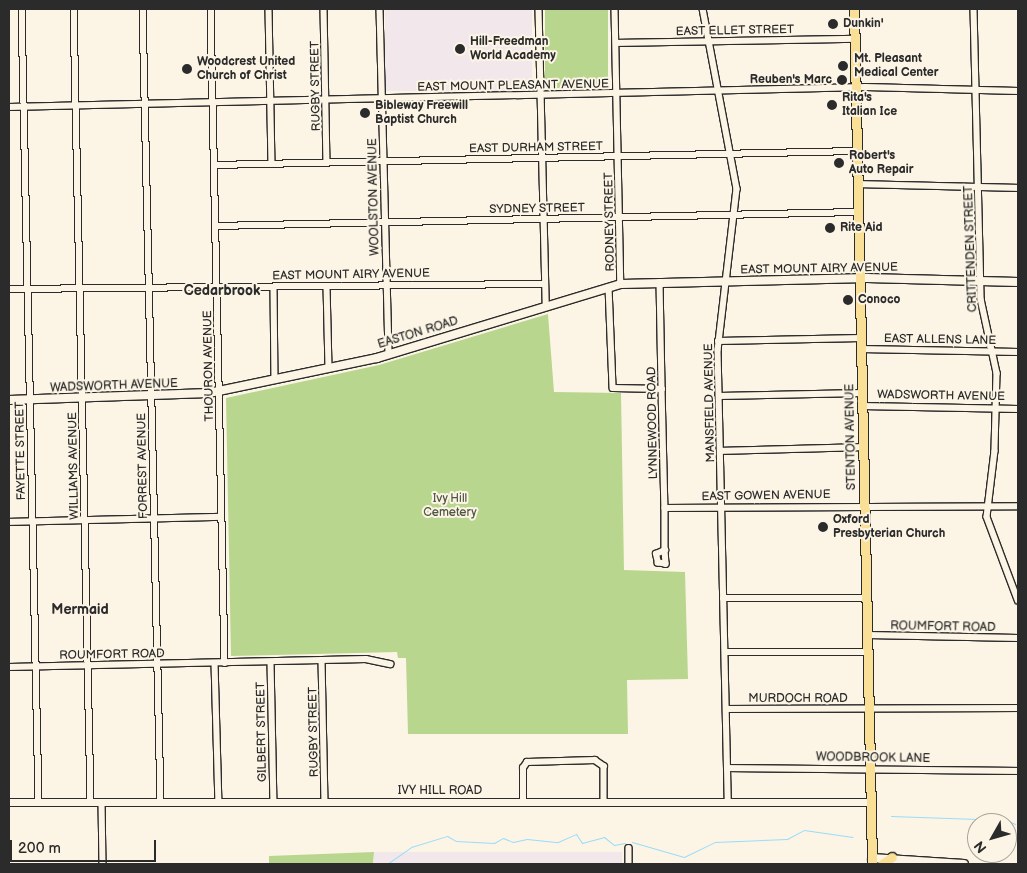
<!DOCTYPE html>
<html>
<head>
<meta charset="utf-8">
<style>
  body { margin:0 }
  #map { position:relative; width:1027px; height:873px; overflow:hidden; background:#fcf5e5; font-family:"Balsamiq Sans",sans-serif }
  div>[style] { position:absolute }
  [style*='--x'] { left:calc(var(--x)*1px); top:calc(var(--y)*1px); width:calc(var(--w)*1px); rotate:calc(var(--a)*1deg) }
  .built>* { inset:0; background:#f2e8ec; transform-origin:0 0 }
  .green>* { inset:0; background:#b9d68e; transform-origin:0 0 }
  .stream>* { height:1px; margin:-0.5px; padding:0 0.5px; transform-origin:0.5px; border-radius:0.5px; background:#98dcfb }
  .roads { filter:drop-shadow(1px 0 #2b2b2b) drop-shadow(-1px 0 #2b2b2b) drop-shadow(0 1px #2b2b2b) drop-shadow(0 -1px #2b2b2b) }
  .minor>* { height:5.5px; margin:-2.75px; padding:0 2.75px; transform-origin:2.75px; border-radius:2.75px; background:#fcf5e5 }
  .tertiary>* { height:7px; margin:-3.5px; padding:0 3.5px; transform-origin:3.5px; border-radius:3.5px; background:#fcf5e5 }
  .secondary>* { height:8px; margin:-4px; padding:0 4px; transform-origin:4px; border-radius:4px; background:#fcf5e5 }
  .primary>* { height:9px; margin:-4.5px; padding:0 4.5px; transform-origin:4.5px; border-radius:4.5px; background:#fadf96 }
  .dots>* { width:14px; height:14px; translate:-50% -50%; box-sizing:border-box; border:2px solid #fcf5e5; border-radius:50% }
  span { translate:-50% -50%; white-space:nowrap; text-align:center; line-height:1.15; -webkit-text-stroke:4px #fcf5e5; paint-order:stroke }
  .poi-label { font-size:12px; color:#2b2b2b; font-weight:700 }
  .left { translate:0 -50%; text-align:left }
  .right { translate:-100% -50%; text-align:right }
  .street-label { font-size:12px; color:#2b2b2b }
  .park-label { font-size:12px; color:#4e5644 }
  .neighbourhood-label { font-size:14px; color:#2b2b2b; font-weight:700 }
  .frame { position:absolute; inset:0; border:10px solid #2b2b2b; pointer-events:none }
  .north { position:absolute; left:967px; top:813px; width:50px; height:50px; box-sizing:border-box; background:#fcf5e5; border:1px solid #a8a49b; border-radius:50%; rotate:232deg; font-size:14px; font-weight:700; line-height:20px; text-align:center; color:#2b2b2b }
  .north::after { content:''; display:block; margin:auto; width:18px; height:22px; background:#2b2b2b; clip-path:polygon(50% 0,100% 100%,50% 72%,0 100%) }
  .scale { position:absolute; left:10px; top:840px; width:146px; height:22px; box-sizing:border-box; border:2px solid #2b2b2b; border-top:0; padding-left:6px; font-size:15px; line-height:18px; white-space:nowrap; color:#2b2b2b; -webkit-text-stroke:4px #fcf5e5; paint-order:stroke }
</style>
</head>
<body>
<div id="map">
  <div class="built">
    <i style="left:385px;top:9px;width:147px;height:82px"></i>
    <i style="left:374px;top:852px;width:248px;height:12px"></i>
  </div>
  <div class="green">
    <i style="left:545px;top:9px;width:63px;height:79px"></i>
    <i style="clip-path:polygon(548px 314px,554px 392px,621px 393px,624px 570px,685px 572px,688px 679px,627px 680px,628px 734px,408px 734px,406px 658px,398px 658px,397px 652px,231px 656px,226px 398px,379px 365px)"></i>
    <i style="clip-path:polygon(374px 852px,373px 864px,269px 864px,269px 856px)"></i>
  </div>
  <div class="stream">
    <i style="--x:891;--y:816;--w:115;--a:2"></i>
    <i style="--x:1006;--y:820;--w:10;--a:24"></i>
    <i style="--x:632;--y:842;--w:54;--a:16.1"></i>
    <i style="--x:684;--y:857;--w:34;--a:-26"></i>
    <i style="--x:715;--y:842;--w:72;--a:-2.4"></i>
    <i style="--x:787;--y:839;--w:19;--a:-28"></i>
    <i style="--x:804;--y:830;--w:49;--a:8.1"></i>
    <i style="--x:387;--y:864;--w:29;--a:-35"></i>
    <i style="--x:411;--y:847;--w:38;--a:-17"></i>
    <i style="--x:447;--y:836;--w:10;--a:29"></i>
    <i style="--x:456;--y:841;--w:38;--a:3"></i>
    <i style="--x:494;--y:843;--w:10;--a:-29"></i>
    <i style="--x:503;--y:838;--w:11;--a:22"></i>
    <i style="--x:513;--y:842;--w:14;--a:-12"></i>
    <i style="--x:527;--y:839;--w:31;--a:6"></i>
    <i style="--x:558;--y:842;--w:20;--a:-24"></i>
    <i style="--x:576;--y:834;--w:11;--a:56"></i>
    <i style="--x:582;--y:843;--w:23;--a:-15"></i>
    <i style="--x:604;--y:837;--w:13;--a:39"></i>
    <i style="--x:614;--y:845;--w:11;--a:-10"></i>
  </div>
  <div class="roads">
    <div class="minor">
      <i style="--x:22;--y:9;--w:793;--a:88.77"></i>
      <i style="--x:74;--y:9;--w:793;--a:88.77"></i>
      <i style="--x:143;--y:9;--w:794;--a:88.7"></i>
      <i style="--x:211;--y:9;--w:654;--a:88.77"></i>
      <i style="--x:269;--y:9;--w:155;--a:88.9"></i>
      <i style="--x:324;--y:9;--w:154;--a:88.9"></i>
      <i style="--x:380;--y:9;--w:345;--a:88.5"></i>
      <i style="--x:539;--y:9;--w:297;--a:88.6"></i>
      <i style="--x:615;--y:9;--w:275;--a:88.8"></i>
      <i style="--x:703;--y:9;--w:183;--a:79.3"></i>
      <i style="--x:737;--y:189;--w:162;--a:96.7"></i>
      <i style="--x:718;--y:350;--w:452;--a:88.7"></i>
      <i style="--x:974;--y:9;--w:290;--a:88.6"></i>
      <i style="--x:981;--y:299;--w:76;--a:77.8"></i>
      <i style="--x:997;--y:373;--w:78;--a:91.5"></i>
      <i style="--x:995;--y:451;--w:66;--a:96.9"></i>
      <i style="--x:987;--y:517;--w:89;--a:69.5"></i>
      <i style="--x:616;--y:43;--w:239;--a:-1"></i>
      <i style="--x:9;--y:107;--w:857;--a:-1.34"></i>
      <i style="--x:866;--y:87;--w:152;--a:1.5"></i>
      <i style="--x:215;--y:165;--w:642;--a:-1.25"></i>
      <i style="--x:858;--y:184;--w:160;--a:1.4"></i>
      <i style="--x:216;--y:226;--w:642;--a:-1.25"></i>
      <i style="--x:660;--y:282;--w:107;--a:88.9"></i>
      <i style="--x:662;--y:389;--w:119;--a:88.6"></i>
      <i style="--x:665;--y:508;--w:42;--a:90"></i>
      <i style="--x:665;--y:550;--w:14;--a:86"></i>
      <i style="--x:666;--y:564;--w:8;--a:-173"></i>
      <i style="--x:658;--y:563;--w:9;--a:-103"></i>
      <i style="--x:656;--y:554;--w:10;--a:-24"></i>
      <i style="--x:327;--y:286;--w:82;--a:88.6"></i>
      <i style="--x:274;--y:287;--w:92;--a:89.4"></i>
      <i style="--x:609;--y:287;--w:101;--a:87.7"></i>
      <i style="--x:613;--y:388;--w:49;--a:1.2"></i>
      <i style="--x:9;--y:289;--w:535;--a:-0.54"></i>
      <i style="--x:718;--y:341;--w:143;--a:-1.2"></i>
      <i style="--x:861;--y:349;--w:157;--a:1.1"></i>
      <i style="--x:719;--y:396;--w:143;--a:-1.2"></i>
      <i style="--x:862;--y:406;--w:156;--a:1.1"></i>
      <i style="--x:720;--y:451;--w:143;--a:-1.6"></i>
      <i style="--x:665;--y:508;--w:353;--a:-0.3"></i>
      <i style="--x:9;--y:522;--w:212;--a:-1.4"></i>
      <i style="--x:723;--y:598;--w:144;--a:0"></i>
      <i style="--x:868;--y:635;--w:150;--a:1.1"></i>
      <i style="--x:725;--y:652;--w:143;--a:0"></i>
      <i style="--x:322;--y:660;--w:142;--a:88.8"></i>
      <i style="--x:271;--y:662;--w:141;--a:88.8"></i>
      <i style="--x:215;--y:663;--w:140;--a:88.4"></i>
      <i style="--x:9;--y:667;--w:357;--a:-1.3"></i>
      <i style="--x:366;--y:659;--w:25;--a:12"></i>
      <i style="--x:726;--y:709;--w:292;--a:-0.2"></i>
      <i style="--x:727;--y:768;--w:291;--a:0.6"></i>
      <i style="--x:102;--y:802;--w:62;--a:89.1"></i>
      <i style="--x:523;--y:802;--w:34;--a:-90"></i>
      <i style="--x:523;--y:768;--w:7;--a:-56"></i>
      <i style="--x:527;--y:762;--w:68;--a:-1.7"></i>
      <i style="--x:595;--y:760;--w:11;--a:34"></i>
      <i style="--x:604;--y:766;--w:36;--a:90"></i>
      <i style="--x:629;--y:848;--w:16;--a:90"></i>
    </div>
    <div class="tertiary">
      <i style="--x:9;--y:802;--w:862;--a:0"></i>
    </div>
    <div class="secondary">
      <i style="--x:9;--y:400;--w:200;--a:-2"></i>
      <i style="--x:209;--y:393;--w:172;--a:-11.8"></i>
      <i style="--x:377;--y:358;--w:255;--a:-16.9"></i>
      <i style="--x:621;--y:284;--w:246;--a:-1.4"></i>
      <i style="--x:867;--y:278;--w:151;--a:1.5"></i>
      <i style="--x:872;--y:858;--w:92;--a:3.7"></i>
    </div>
    <div class="primary">
      <i style="--x:854;--y:9;--w:855;--a:88.79"></i>
      <i style="--x:882;--y:864;--w:12;--a:-35"></i>
    </div>
  </div>
  <div class="dots">
    <i style="left:833px;top:24px;background:#2b2b2b"></i>
    <i style="left:460px;top:49px;background:#2b2b2b"></i>
    <i style="left:843px;top:66px;background:#2b2b2b"></i>
    <i style="left:187px;top:69px;background:#2b2b2b"></i>
    <i style="left:842px;top:80px;background:#2b2b2b"></i>
    <i style="left:832px;top:105px;background:#2b2b2b"></i>
    <i style="left:365px;top:113px;background:#2b2b2b"></i>
    <i style="left:839px;top:163px;background:#2b2b2b"></i>
    <i style="left:830px;top:228px;background:#2b2b2b"></i>
    <i style="left:848px;top:300px;background:#2b2b2b"></i>
    <i style="left:823px;top:527px;background:#2b2b2b"></i>
  </div>
  <div class="poi-label">
    <span class="left" style="left:843px;top:24px">Dunkin'</span>
    <span class="left" style="left:470px;top:49px">Hill-Freedman<br>World Academy</span>
    <span class="left" style="left:854px;top:66px">Mt. Pleasant<br>Medical Center</span>
    <span class="left" style="left:197px;top:69px">Woodcrest United<br>Church of Christ</span>
    <span class="right" style="left:832px;top:80px">Reuben's Marc</span>
    <span class="left" style="left:842px;top:105px">Rita's<br>Italian Ice</span>
    <span class="left" style="left:375px;top:113px">Bibleway Freewill<br>Baptist Church</span>
    <span class="left" style="left:849px;top:163px">Robert's<br>Auto Repair</span>
    <span class="left" style="left:840px;top:228px">Rite Aid</span>
    <span class="left" style="left:858px;top:300px">Conoco</span>
    <span class="left" style="left:833px;top:527px">Oxford<br>Presbyterian Church</span>
  </div>
  <div class="street-label">
    <span style="left:735px;top:31px;rotate:-1deg">EAST ELLET STREET</span>
    <span style="left:316px;top:86px;rotate:-91deg">RUGBY STREET</span>
    <span style="left:513px;top:86px;rotate:-1deg">EAST MOUNT PLEASANT AVENUE</span>
    <span style="left:536px;top:148px;rotate:-1deg">EAST DURHAM STREET</span>
    <span style="left:374px;top:197px;rotate:-91deg">WOOLSTON AVENUE</span>
    <span style="left:537px;top:209px;rotate:-1deg">SYDNEY STREET</span>
    <span style="left:610px;top:222px;rotate:-91deg">RODNEY STREET</span>
    <span style="left:971px;top:249px;rotate:-92deg">CRITTENDEN STREET</span>
    <span style="left:819px;top:269px;rotate:-1deg">EAST MOUNT AIRY AVENUE</span>
    <span style="left:351px;top:275px;rotate:-1deg">EAST MOUNT AIRY AVENUE</span>
    <span style="left:418px;top:333px;rotate:-17deg">EASTON ROAD</span>
    <span style="left:940px;top:340px;rotate:1deg">EAST ALLENS LANE</span>
    <span style="left:209px;top:366px;rotate:-91deg">THOURON AVENUE</span>
    <span style="left:114px;top:386px;rotate:-2deg">WADSWORTH AVENUE</span>
    <span style="left:941px;top:396px;rotate:1deg">WADSWORTH AVENUE</span>
    <span style="left:710px;top:403px;rotate:-91deg">MANSFIELD AVENUE</span>
    <span style="left:653px;top:423px;rotate:-91deg">LYNNEWOOD ROAD</span>
    <span style="left:851px;top:437px;rotate:-91deg">STENTON AVENUE</span>
    <span style="left:21px;top:451px;rotate:-91deg">FAYETTE STREET</span>
    <span style="left:74px;top:466px;rotate:-91deg">WILLIAMS AVENUE</span>
    <span style="left:143px;top:466px;rotate:-91deg">FORREST AVENUE</span>
    <span style="left:766px;top:496px;rotate:-1deg">EAST GOWEN AVENUE</span>
    <span style="left:943px;top:627px;rotate:1deg">ROUMFORT ROAD</span>
    <span style="left:112px;top:655px;rotate:-1deg">ROUMFORT ROAD</span>
    <span style="left:798px;top:699px">MURDOCH ROAD</span>
    <span style="left:262px;top:732px;rotate:-91deg">GILBERT STREET</span>
    <span style="left:314px;top:732px;rotate:-91deg">RUGBY STREET</span>
    <span style="left:873px;top:758px;rotate:1deg">WOODBROOK LANE</span>
    <span style="left:440px;top:791px">IVY HILL ROAD</span>
  </div>
  <div class="park-label">
    <span style="left:450px;top:506px">Ivy Hill<br>Cemetery</span>
  </div>
  <div class="neighbourhood-label">
    <span style="left:222px;top:291px">Cedarbrook</span>
    <span style="left:80px;top:610px">Mermaid</span>
  </div>
  <div class="frame"></div>
  <div class="north">N</div>
  <div class="scale">200 m</div>
</div>
</body>
</html>
